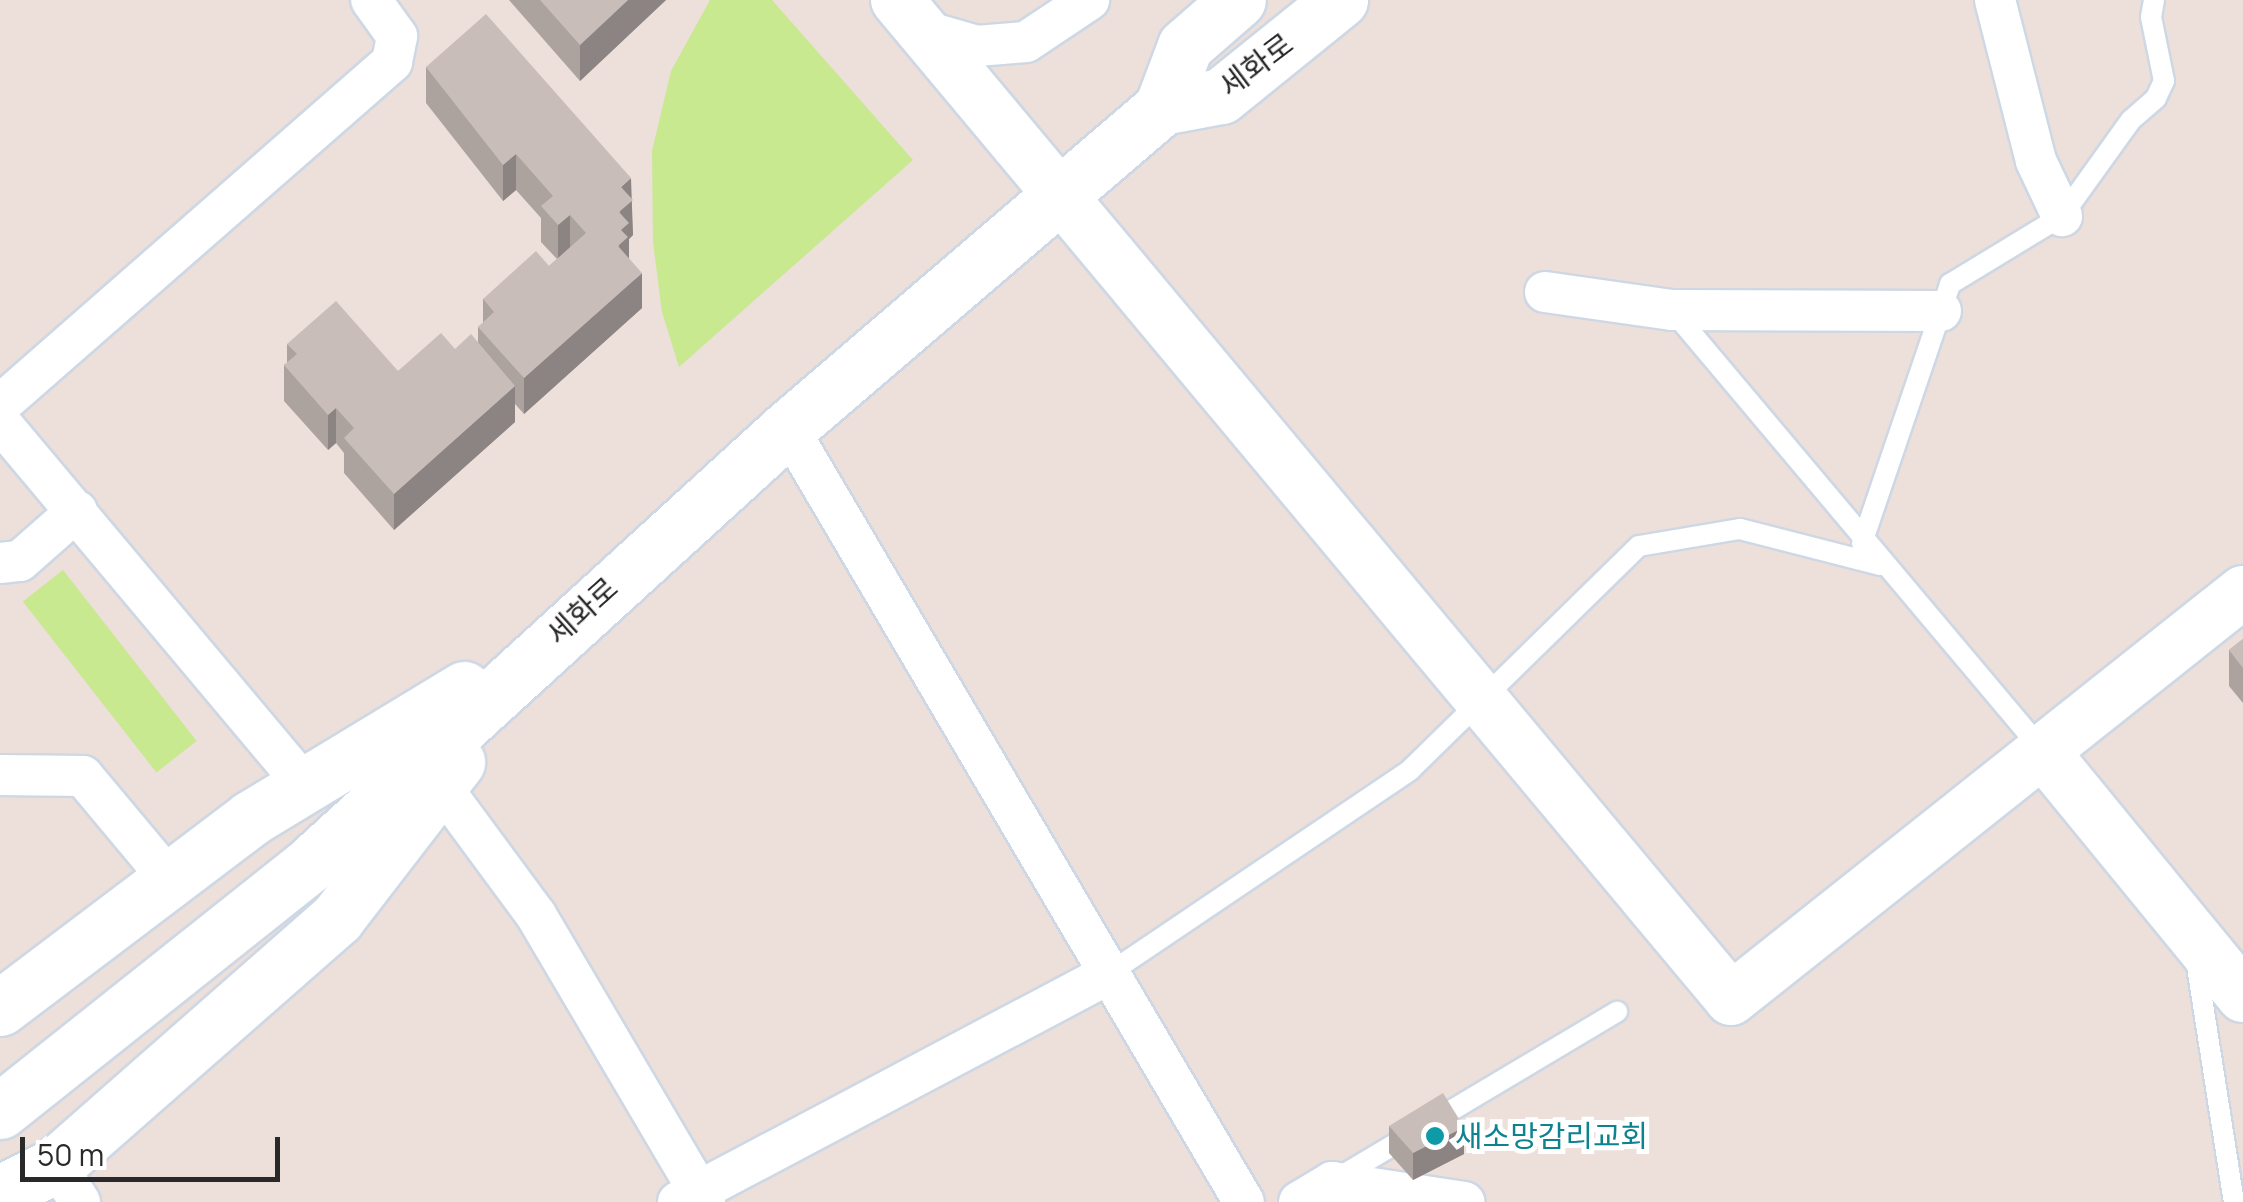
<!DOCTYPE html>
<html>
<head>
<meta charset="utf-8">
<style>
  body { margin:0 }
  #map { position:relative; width:2243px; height:1202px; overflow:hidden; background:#eddfd9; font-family:Manrope,"Noto Sans KR",sans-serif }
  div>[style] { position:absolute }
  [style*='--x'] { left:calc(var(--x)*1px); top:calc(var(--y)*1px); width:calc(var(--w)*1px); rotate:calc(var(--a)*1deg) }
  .green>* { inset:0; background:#c8e990; transform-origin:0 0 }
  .roads { filter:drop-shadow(2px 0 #ced8e4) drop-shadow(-2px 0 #ced8e4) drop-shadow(0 2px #ced8e4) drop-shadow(0 -2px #ced8e4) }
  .service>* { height:20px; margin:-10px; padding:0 10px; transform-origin:10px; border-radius:10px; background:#fff }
  .minor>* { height:40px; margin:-20px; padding:0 20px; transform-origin:20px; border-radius:20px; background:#fff }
  .tertiary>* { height:52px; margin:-26px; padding:0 26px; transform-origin:26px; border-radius:26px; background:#fff }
  .secondary>* { height:55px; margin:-27.5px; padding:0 27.5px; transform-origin:27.5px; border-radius:27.5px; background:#fff }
  .wall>* { inset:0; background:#aca39f }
  .shaded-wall>* { inset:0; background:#8c8482 }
  .building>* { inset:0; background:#c8bdb9 }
  .dots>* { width:28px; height:28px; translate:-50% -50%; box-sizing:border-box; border:5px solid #fff; border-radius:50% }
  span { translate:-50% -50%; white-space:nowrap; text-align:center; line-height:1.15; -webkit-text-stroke:10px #fff; paint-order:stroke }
  .street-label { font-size:30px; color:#292929 }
  .culture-label { font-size:30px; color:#0d838f }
  .left { translate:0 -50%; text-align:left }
  .scale { position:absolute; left:20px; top:1137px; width:260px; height:45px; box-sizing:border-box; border:5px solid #292929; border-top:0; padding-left:12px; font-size:30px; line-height:35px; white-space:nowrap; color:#292929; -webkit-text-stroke:8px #fff; paint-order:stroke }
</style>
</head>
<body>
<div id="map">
  <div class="green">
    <i style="clip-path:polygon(710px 0,772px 0,913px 160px,679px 367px,662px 312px,653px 242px,652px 151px,671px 71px)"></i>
    <i style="left:63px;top:570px;width:217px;height:51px;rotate:52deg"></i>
  </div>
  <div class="roads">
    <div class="service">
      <i style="--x:1672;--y:310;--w:576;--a:49.93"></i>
      <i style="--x:1862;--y:543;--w:274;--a:-71.2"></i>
      <i style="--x:1950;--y:284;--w:131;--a:-31.3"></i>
      <i style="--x:2062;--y:216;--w:118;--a:-54.3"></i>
      <i style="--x:2131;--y:120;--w:33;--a:-41"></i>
      <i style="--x:2156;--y:98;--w:19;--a:-65"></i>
      <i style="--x:2164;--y:81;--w:65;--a:-101.5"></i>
      <i style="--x:2151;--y:17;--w:17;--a:-80"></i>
      <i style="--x:2196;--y:960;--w:245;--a:81.1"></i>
      <i style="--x:1108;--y:974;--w:364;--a:-34"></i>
      <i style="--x:1410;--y:770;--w:320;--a:-44.4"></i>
      <i style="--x:1639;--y:546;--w:102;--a:-9.6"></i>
      <i style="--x:1740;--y:529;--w:145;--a:14.4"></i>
      <i style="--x:1338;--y:1178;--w:325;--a:-30.8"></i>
    </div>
    <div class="minor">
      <i style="--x:1995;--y:0;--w:166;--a:75.7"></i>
      <i style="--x:2036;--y:161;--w:61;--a:64.7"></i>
      <i style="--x:925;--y:31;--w:54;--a:16.1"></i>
      <i style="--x:977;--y:46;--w:49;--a:-4.7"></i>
      <i style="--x:1026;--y:42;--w:76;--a:-33.7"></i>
      <i style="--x:1545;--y:292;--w:128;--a:8.1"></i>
      <i style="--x:1672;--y:310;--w:269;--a:0.2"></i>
      <i style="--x:0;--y:405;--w:521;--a:-41.19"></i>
      <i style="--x:392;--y:62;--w:26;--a:-79"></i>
      <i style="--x:397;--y:36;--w:44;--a:-125.8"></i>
      <i style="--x:0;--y:422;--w:471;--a:50"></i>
      <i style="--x:788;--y:428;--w:898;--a:59.5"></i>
      <i style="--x:0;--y:563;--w:20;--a:-6"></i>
      <i style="--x:20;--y:561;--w:76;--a:-41.3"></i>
      <i style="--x:0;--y:775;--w:83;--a:0.7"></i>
      <i style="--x:83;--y:776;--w:136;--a:50.1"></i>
      <i style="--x:440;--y:785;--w:162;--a:53.6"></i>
      <i style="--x:536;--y:915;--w:333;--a:59.5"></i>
      <i style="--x:56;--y:1165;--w:44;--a:57"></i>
      <i style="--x:678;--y:1202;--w:487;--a:-27.9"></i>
      <i style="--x:1299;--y:1202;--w:39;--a:-31"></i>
      <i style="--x:1332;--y:1182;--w:134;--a:8.6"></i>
    </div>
    <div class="tertiary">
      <i style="--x:897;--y:0;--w:1301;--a:50.14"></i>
      <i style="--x:1731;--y:999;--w:654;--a:-38.48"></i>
      <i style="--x:2044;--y:753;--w:314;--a:50.7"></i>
    </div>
    <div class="secondary">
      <i style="--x:1162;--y:107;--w:60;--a:-10.6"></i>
      <i style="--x:1221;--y:96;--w:153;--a:-38.9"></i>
      <i style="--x:0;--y:1008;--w:315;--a:-37.1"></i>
      <i style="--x:251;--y:818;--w:249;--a:-31.2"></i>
      <i style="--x:0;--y:1111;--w:396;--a:-38.5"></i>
      <i style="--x:310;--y:864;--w:647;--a:-42.37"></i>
      <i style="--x:788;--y:428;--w:493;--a:-40.6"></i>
      <i style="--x:1162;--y:107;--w:65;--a:-69.3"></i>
      <i style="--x:1185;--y:46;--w:70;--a:-41"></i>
      <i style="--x:0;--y:1193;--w:63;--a:-26.6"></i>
      <i style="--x:56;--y:1165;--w:374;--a:-41.3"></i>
      <i style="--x:337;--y:918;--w:197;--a:-52.4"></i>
    </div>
  </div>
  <div class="wall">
    <i style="clip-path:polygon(509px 0,666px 0,580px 81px)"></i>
    <i style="clip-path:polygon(426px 67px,631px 198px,633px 235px,629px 239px,629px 258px,642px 308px,524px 414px,515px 404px,515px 422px,394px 530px,344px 473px,344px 453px,336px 443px,328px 450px,284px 401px,284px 365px,287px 363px,287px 344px,398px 371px,455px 349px,478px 343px,478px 327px,483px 323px,483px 299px,549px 266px,557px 259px,541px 242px,541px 218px,516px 190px,503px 201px,426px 103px)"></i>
    <i style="clip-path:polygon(2243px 639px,2243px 703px,2229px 686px,2229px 650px)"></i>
    <i style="clip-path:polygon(1389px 1126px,1464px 1154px,1413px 1180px,1389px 1153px)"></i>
  </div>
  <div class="shaded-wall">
    <i style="clip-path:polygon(628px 0,666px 0,580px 81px,580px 45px)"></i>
    <i style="clip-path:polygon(516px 154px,516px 190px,503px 201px,503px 165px)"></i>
    <i style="clip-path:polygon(631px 178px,633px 235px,629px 239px,629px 259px,618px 282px,621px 187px)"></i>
    <i style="clip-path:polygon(570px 215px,570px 250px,558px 261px,558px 225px)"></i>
    <i style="clip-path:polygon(642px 273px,642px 308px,524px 414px,524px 378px)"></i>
    <i style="clip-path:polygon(515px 386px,515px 422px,394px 530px,394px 494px)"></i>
    <i style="clip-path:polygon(336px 408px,336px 443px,328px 450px,328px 415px)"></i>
    <i style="clip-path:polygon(1464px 1127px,1464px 1154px,1413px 1180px,1413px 1153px)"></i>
  </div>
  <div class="building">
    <i style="clip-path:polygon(540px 0,628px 0,580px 45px)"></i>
    <i style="clip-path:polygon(486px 14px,631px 178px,621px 187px,633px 200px,619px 212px,629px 223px,621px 230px,628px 237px,618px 246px,642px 273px,524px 378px,478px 327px,494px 312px,483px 299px,536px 251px,549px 266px,586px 233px,570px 215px,558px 225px,541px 206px,553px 196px,516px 154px,503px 165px,426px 67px)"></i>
    <i style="clip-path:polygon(336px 301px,398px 371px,441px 333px,455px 349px,471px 334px,515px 386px,394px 494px,344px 438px,354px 428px,336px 408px,328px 415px,284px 365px,297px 354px,287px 344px)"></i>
    <i style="clip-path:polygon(2243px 639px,2243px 668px,2229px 650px)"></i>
    <i style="clip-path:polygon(1443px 1093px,1464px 1127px,1413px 1153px,1389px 1126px)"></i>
  </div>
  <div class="dots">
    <i style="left:1435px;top:1136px;background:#0f9aa8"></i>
  </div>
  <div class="street-label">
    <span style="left:1256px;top:65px;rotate:-37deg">세화로</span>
    <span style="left:582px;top:611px;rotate:-42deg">세화로</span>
  </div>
  <div class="culture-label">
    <span class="left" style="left:1455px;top:1136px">새소망감리교회</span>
  </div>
  <div class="scale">50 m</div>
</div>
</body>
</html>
